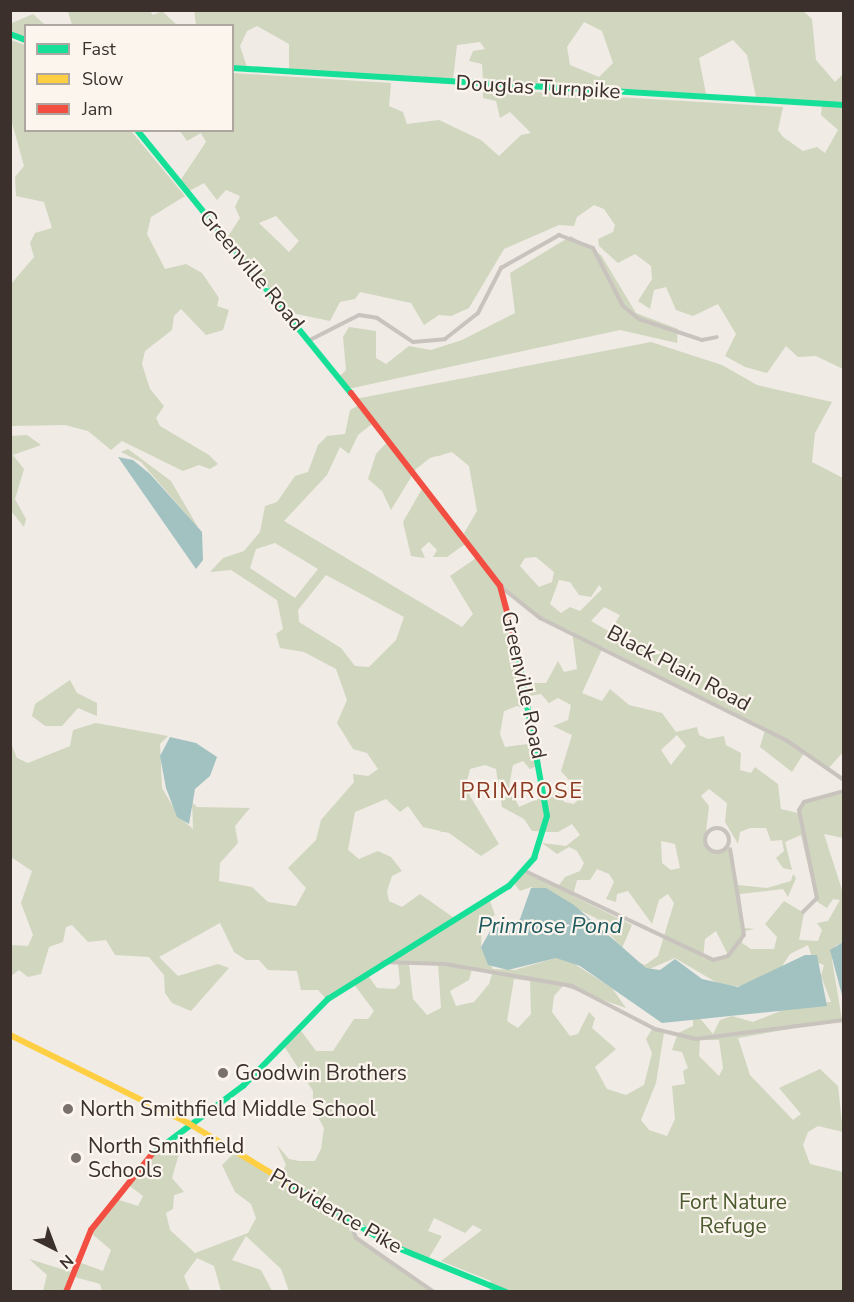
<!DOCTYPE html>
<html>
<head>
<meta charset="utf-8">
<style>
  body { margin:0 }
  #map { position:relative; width:854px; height:1302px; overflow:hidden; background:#f0ebe5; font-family:"Nunito Sans",sans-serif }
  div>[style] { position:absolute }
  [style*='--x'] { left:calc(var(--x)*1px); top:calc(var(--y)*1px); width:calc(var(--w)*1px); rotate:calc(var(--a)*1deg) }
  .green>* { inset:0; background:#d1d6bf }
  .water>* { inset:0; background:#a1c2c1 }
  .street>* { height:4px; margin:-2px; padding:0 2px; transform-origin:2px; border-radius:2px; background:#c9c3be }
  .street>.ring { margin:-2px; padding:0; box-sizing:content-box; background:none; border:4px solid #c9c3be; border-radius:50% }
  .fast>* { height:6px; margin:-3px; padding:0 3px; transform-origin:3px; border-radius:3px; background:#16e098 }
  .slow>* { height:6px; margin:-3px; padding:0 3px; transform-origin:3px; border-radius:3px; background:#ffcf43 }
  .jam>* { height:6px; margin:-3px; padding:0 3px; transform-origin:3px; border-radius:3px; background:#f24e42 }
  .dots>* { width:16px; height:16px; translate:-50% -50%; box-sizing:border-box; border:3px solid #fbf5ee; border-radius:50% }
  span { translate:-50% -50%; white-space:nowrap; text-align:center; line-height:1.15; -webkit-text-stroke:4.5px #fbf5ee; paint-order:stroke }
  .street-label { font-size:21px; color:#3b302b }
  .poi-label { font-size:21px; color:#3b302b }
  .left { translate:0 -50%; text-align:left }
  .park-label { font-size:21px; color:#4a5a2e }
  .neighbourhood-label { font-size:22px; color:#8c3b22; letter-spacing:1.5px }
  .water-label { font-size:22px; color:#1f5a5e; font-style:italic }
  .frame { position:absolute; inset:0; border:12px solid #3b302b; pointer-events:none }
  .legend { position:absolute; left:24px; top:24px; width:210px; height:108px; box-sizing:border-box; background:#fbf5ee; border:2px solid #aea6a0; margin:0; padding:8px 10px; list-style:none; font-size:18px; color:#3b302b }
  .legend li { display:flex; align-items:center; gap:12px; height:30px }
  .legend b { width:30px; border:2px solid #aea6a0 }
  .north { position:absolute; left:24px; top:1218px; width:60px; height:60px; -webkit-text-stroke:4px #fbf5ee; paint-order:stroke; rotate:138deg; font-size:16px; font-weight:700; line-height:24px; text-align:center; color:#3b302b }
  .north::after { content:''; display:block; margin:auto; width:21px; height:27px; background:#3b302b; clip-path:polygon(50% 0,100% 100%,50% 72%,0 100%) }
</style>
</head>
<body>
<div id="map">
  <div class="green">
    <i style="clip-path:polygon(evenodd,194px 10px,803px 11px,812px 19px,816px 60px,835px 82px,843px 74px,843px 103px,756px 97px,747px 55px,733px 40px,699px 58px,706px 94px,483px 81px,482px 64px,469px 61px,473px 51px,485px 49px,480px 42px,457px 45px,453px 79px,289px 70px,289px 44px,257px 26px,247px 31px,240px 46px,247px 67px,233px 66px,232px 26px,196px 25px,194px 10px,584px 22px,602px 31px,613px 63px,599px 77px,570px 65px,567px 47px,584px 22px)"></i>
    <i style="clip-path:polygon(68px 11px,150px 11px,153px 15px,162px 11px,177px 25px,72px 25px)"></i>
    <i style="clip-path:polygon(33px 14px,45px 25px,26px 26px,25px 37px,11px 33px,12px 23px)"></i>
    <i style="clip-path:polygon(11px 40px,25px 45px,26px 130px,131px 131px,185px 196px,151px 217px,147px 234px,165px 269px,186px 264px,202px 273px,219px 298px,217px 306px,229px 310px,223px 330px,206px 335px,181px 309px,174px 316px,172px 330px,145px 351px,142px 364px,150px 389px,164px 406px,156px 418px,160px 426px,209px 455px,218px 464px,210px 469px,199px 465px,183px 471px,122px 441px,111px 450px,88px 431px,65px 425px,11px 426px,11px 284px,34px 257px,30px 243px,35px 233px,52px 228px,44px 202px,16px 196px,15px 177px,24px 166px,11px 119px)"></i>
    <i style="clip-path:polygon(evenodd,233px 73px,391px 83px,389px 106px,403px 112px,407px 124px,439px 120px,481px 140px,499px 156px,521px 135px,531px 133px,510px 112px,500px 118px,496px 101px,483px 98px,483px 89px,783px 107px,778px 130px,783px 137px,803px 151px,817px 147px,825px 153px,838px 130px,821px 115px,822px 104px,843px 105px,843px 369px,816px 356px,798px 357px,786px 346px,767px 373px,745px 367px,725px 356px,736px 334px,718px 304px,693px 316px,676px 310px,666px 287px,654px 290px,650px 309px,638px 301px,652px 279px,651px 266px,635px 254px,618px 263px,599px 246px,598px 239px,613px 232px,615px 225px,604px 209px,594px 205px,577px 217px,574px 226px,559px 225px,504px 249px,469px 308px,451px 316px,439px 315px,424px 325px,411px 303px,360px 292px,355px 299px,340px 302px,330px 321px,287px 312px,227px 238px,240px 218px,235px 207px,240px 196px,226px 190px,217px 200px,204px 183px,189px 191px,180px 181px,206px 142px,201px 133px,187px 141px,180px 131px,232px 130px,233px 73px,276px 216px,299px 241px,289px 252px,259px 223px,276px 216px)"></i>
    <i style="clip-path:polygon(571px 236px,601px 255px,636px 313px,678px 329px,677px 343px,620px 330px,348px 389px,339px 377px,346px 370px,343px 337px,349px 327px,376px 331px,376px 358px,386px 364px,409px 346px,431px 350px,462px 340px,515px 313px,510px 273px)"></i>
    <i style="clip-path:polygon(evenodd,651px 342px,722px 365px,757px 385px,832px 402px,815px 433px,812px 462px,843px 478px,843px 752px,828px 769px,804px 753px,792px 772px,760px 747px,765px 730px,603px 647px,582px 693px,602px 701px,610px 689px,629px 705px,662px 713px,676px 732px,697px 727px,699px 735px,708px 739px,724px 736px,726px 745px,741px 753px,740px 770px,751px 773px,755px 767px,778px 784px,781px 809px,798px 813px,804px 804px,843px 791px,843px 838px,824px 834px,843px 893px,843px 942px,835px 946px,832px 960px,842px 1020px,738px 1038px,750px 1075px,793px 1120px,801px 1114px,779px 1088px,820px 1069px,838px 1086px,843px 1132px,818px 1126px,808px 1132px,803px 1145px,810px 1164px,843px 1172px,843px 1291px,489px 1291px,491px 1281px,441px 1261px,482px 1230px,473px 1225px,465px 1233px,434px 1218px,428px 1231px,442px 1236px,427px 1261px,352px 1224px,349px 1230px,433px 1291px,289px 1291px,281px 1269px,246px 1236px,232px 1260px,261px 1270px,272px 1291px,221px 1291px,214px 1266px,197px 1258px,184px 1276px,190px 1291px,102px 1291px,100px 1284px,71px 1276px,66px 1291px,43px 1291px,47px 1275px,29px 1259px,71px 1272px,76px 1261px,103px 1271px,111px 1250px,91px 1233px,116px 1199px,138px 1206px,143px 1196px,127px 1184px,164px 1143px,179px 1154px,172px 1178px,184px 1192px,174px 1195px,173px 1209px,166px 1213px,170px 1230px,195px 1253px,248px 1233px,256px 1218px,251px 1204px,235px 1192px,222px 1165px,235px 1152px,279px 1178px,286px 1165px,277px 1145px,289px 1159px,299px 1161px,315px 1161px,321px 1149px,324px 1128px,313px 1108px,313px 1091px,284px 1046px,299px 1028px,316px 1051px,333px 1051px,354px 1019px,368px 1019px,374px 1011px,353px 983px,327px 1000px,318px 990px,301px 990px,297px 971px,268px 970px,259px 960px,246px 960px,234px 952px,220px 923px,159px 957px,178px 976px,218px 964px,229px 968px,191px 1011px,172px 1003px,165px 993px,164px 975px,149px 957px,115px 955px,106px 940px,88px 942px,72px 925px,66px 927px,63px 942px,49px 947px,41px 974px,28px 977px,19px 970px,11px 976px,11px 945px,28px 946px,33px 935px,21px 903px,32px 871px,11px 857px,10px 741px,17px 758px,28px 763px,70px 746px,73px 730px,96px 723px,168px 736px,160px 744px,162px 788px,179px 817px,193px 829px,192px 802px,197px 807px,250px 808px,235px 826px,238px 843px,220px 863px,219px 881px,252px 887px,268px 902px,296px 906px,306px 888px,288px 868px,316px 840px,321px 820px,354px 782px,353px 774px,368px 776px,378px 769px,367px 753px,353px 749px,337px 723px,347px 700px,336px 669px,304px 652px,280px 648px,276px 634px,283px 629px,277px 600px,231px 570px,210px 572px,223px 558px,244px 551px,260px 532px,265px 506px,277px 502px,295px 476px,308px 472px,318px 445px,327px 436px,345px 434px,350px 410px,359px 405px,355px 399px,651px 342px,373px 423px,387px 442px,376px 454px,368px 479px,382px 491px,391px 510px,416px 469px,430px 458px,452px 452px,469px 466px,477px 511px,463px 535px,423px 487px,403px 522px,411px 556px,425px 558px,421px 549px,429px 542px,437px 550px,433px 557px,447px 557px,468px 542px,479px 556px,450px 576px,473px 614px,462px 627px,284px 521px,327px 475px,340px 447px,349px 454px,358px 435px,373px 423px,651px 342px,275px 543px,318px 569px,295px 598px,250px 568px,256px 549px,275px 543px,651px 342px,536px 557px,554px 572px,552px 582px,539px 587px,520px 566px,525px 558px,536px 557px,651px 342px,326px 575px,404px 617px,396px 640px,369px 667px,355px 666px,341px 648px,299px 622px,298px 610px,326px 575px,651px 342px,559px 580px,570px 582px,579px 595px,591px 597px,599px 585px,602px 589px,580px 611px,570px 607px,561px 613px,550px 604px,559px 580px,651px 342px,503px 589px,552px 625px,572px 631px,577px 669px,564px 672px,558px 661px,546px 683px,525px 683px,503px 589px,651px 342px,604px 607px,620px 615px,610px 632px,591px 621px,604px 607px,651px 342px,541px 694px,549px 703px,558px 698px,571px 705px,568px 720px,553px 726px,572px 735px,561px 771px,582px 795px,574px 804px,564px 802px,558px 790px,519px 807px,509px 786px,513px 765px,523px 761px,530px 769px,541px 764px,536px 743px,505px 747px,500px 734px,504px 711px,517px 706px,529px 710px,528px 696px,541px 694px,651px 342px,677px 735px,686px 746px,671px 765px,661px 750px,677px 735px,651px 342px,485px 765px,496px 769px,502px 807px,524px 819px,532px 831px,558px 832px,572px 824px,580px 835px,566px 846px,542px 843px,557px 854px,569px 847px,577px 851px,584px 863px,580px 871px,565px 877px,557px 888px,525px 871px,514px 883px,520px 891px,531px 887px,596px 918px,622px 948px,632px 925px,573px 896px,577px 880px,590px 880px,597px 869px,609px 874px,614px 882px,606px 899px,616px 902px,617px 894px,628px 891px,652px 924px,659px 900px,668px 894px,674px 903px,658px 956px,645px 965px,629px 958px,647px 970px,675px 958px,719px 984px,744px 987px,778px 972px,790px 954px,808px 945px,813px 961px,824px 965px,821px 976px,831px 1002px,798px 1004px,753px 1022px,732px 1016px,720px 1020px,713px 1034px,699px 1017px,693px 1019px,693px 1026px,678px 1033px,672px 1050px,682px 1052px,688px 1068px,683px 1071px,685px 1084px,672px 1086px,675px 1119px,667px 1136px,649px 1130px,641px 1120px,656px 1083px,664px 1033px,652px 1029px,646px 1039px,652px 1053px,644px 1085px,626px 1095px,607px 1089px,595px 1067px,616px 1049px,592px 1028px,595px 1018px,589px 1012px,578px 1034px,570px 1036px,552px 1012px,554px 996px,563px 986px,626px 1008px,612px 988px,562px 956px,515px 970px,493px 969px,481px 947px,482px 924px,495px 915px,490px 901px,457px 920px,420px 894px,402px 907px,389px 901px,387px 891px,392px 876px,402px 871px,391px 857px,378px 851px,359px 859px,348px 850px,355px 812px,386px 799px,400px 812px,408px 806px,423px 827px,449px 833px,481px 856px,499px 844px,470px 796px,467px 781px,470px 769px,485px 765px,651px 342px,709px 789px,727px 803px,725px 822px,738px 844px,740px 832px,750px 828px,766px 828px,771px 841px,782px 840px,784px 851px,776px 858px,783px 868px,792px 870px,785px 842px,801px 835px,816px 901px,827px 908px,833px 899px,840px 900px,828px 921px,817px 923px,822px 930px,818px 941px,799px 940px,804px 913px,784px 901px,765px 924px,777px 937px,774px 949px,751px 949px,742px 943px,745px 931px,755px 929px,744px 928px,740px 894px,783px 889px,788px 897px,796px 878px,793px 874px,791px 881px,767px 888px,738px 885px,730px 849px,713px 851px,705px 841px,709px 806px,701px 796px,709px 789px,651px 342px,661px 841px,675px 844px,680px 868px,671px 870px,662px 863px,661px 841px,651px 342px,716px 931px,728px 955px,713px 960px,703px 958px,705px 939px,716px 931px,651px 342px,385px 962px,398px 964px,400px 984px,395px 989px,377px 988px,367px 974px,385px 962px,651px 342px,438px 963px,441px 1008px,427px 1015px,413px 999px,409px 964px,438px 963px,651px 342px,472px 969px,492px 974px,489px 984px,474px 1002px,456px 1006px,450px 991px,469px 980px,472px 969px,651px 342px,514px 979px,530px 981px,531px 1014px,518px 1028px,507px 1021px,514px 979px,651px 342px,700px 1040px,719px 1040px,723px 1068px,719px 1076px,699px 1056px,700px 1040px)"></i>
    <i style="clip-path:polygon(27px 435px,41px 445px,13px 455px,24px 469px,15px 499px,26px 519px,24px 527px,11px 511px,10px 436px)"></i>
    <i style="clip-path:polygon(128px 449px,171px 481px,199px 529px,141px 462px,121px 452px)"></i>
    <i style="clip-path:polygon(70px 680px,77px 693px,97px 703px,97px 716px,78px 708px,62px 726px,45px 726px,32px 716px,35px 704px)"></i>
  </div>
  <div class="water">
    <i style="clip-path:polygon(118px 457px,133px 460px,150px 474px,202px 532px,203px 560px,196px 569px)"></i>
    <i style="clip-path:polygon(170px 737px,196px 743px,217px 757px,210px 776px,195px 789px,189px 824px,177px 817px,166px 788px,160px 756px)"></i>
    <i style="clip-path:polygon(531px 888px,546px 888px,574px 905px,646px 968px,660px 970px,675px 959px,702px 979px,738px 987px,805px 955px,817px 955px,827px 1006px,662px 1023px,580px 966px,556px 958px,508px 970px,488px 965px,481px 947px,493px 926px,510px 929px,520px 919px)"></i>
    <i style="clip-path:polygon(843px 942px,844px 999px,843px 999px,830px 950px)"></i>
  </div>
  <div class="street">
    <i style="--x:310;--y:340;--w:55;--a:-27"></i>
    <i style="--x:359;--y:315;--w:18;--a:9"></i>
    <i style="--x:377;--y:318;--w:43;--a:33.7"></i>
    <i style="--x:413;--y:342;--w:32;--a:-5"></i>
    <i style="--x:445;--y:339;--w:42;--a:-38.2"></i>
    <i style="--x:478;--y:313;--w:51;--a:-62.9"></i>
    <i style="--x:501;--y:268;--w:67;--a:-29.6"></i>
    <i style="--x:559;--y:235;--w:36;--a:21"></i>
    <i style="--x:593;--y:248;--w:65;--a:62.7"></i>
    <i style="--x:623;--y:306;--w:21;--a:39"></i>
    <i style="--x:639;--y:319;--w:66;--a:18.4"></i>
    <i style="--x:702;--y:340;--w:15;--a:-11"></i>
    <i style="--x:501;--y:587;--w:50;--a:38.5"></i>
    <i style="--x:540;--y:618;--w:275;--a:26.4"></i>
    <i style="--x:786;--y:740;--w:70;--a:34.6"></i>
    <i class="ring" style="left:705px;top:828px;width:20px;height:20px"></i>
    <i style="--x:525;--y:871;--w:208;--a:25.3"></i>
    <i style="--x:713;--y:960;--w:16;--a:-15"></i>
    <i style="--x:728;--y:956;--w:26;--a:-53"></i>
    <i style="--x:744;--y:935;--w:87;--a:-99.2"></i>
    <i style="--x:803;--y:912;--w:20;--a:-45"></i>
    <i style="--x:817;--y:898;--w:90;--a:-101.6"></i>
    <i style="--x:799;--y:810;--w:9;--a:-58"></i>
    <i style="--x:804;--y:802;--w:41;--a:-15.4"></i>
    <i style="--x:382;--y:962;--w:63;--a:1.8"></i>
    <i style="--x:445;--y:964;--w:129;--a:9.8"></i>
    <i style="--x:572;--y:986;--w:93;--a:27.4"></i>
    <i style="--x:655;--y:1029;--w:42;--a:13.7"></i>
    <i style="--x:696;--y:1039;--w:149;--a:-7.3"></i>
    <i style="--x:350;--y:1222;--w:17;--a:69"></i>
    <i style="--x:356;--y:1238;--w:95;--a:34.7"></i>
  </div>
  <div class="fast">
    <i style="--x:10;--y:34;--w:17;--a:21"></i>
    <i style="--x:232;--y:68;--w:613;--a:3.46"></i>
    <i style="--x:137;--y:130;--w:339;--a:50.9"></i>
    <i style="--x:152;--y:1154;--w:114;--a:-36.8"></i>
    <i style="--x:243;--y:1086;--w:122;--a:-45.7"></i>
    <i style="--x:328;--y:999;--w:213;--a:-32"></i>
    <i style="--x:509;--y:886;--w:38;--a:-48"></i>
    <i style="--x:534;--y:858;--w:44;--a:-72.8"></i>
    <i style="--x:547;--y:816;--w:170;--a:-100.2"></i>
    <i style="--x:288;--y:1183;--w:122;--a:31"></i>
    <i style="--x:393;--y:1246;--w:122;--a:22.2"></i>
  </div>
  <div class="slow">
    <i style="--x:10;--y:1035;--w:199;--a:26.3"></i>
    <i style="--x:188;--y:1123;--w:117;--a:31"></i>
  </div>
  <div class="jam">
    <i style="--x:351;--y:393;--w:244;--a:52.3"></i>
    <i style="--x:500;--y:586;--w:65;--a:74.9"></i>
    <i style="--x:66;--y:1292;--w:67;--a:-68"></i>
    <i style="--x:91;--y:1230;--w:97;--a:-51.2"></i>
  </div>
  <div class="dots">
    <i style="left:223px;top:1073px;background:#7a716c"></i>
    <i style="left:68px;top:1109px;background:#7a716c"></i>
    <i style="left:76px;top:1158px;background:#7a716c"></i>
  </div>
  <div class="street-label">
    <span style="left:538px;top:87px;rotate:3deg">Douglas Turnpike</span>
    <span style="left:252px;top:270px;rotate:50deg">Greenville Road</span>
    <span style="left:679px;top:668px;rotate:28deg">Black Plain Road</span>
    <span style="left:524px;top:685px;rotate:78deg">Greenville Road</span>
    <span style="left:336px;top:1211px;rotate:30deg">Providence Pike</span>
  </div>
  <div class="poi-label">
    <span class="left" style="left:235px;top:1073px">Goodwin Brothers</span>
    <span class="left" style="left:80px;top:1109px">North Smithfield Middle School</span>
    <span class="left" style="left:88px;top:1158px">North Smithfield<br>Schools</span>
  </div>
  <div class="park-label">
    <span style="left:733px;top:1214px">Fort Nature<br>Refuge</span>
  </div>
  <div class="neighbourhood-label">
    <span style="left:522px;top:792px">PRIMROSE</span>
  </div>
  <div class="water-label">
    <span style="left:550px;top:927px">Primrose Pond</span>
  </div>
  <div class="frame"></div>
  <ul class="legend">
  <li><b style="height:8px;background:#16e098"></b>Fast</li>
  <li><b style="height:8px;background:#ffcf43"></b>Slow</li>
  <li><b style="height:8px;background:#f24e42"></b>Jam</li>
  </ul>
  <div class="north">N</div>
</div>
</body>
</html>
